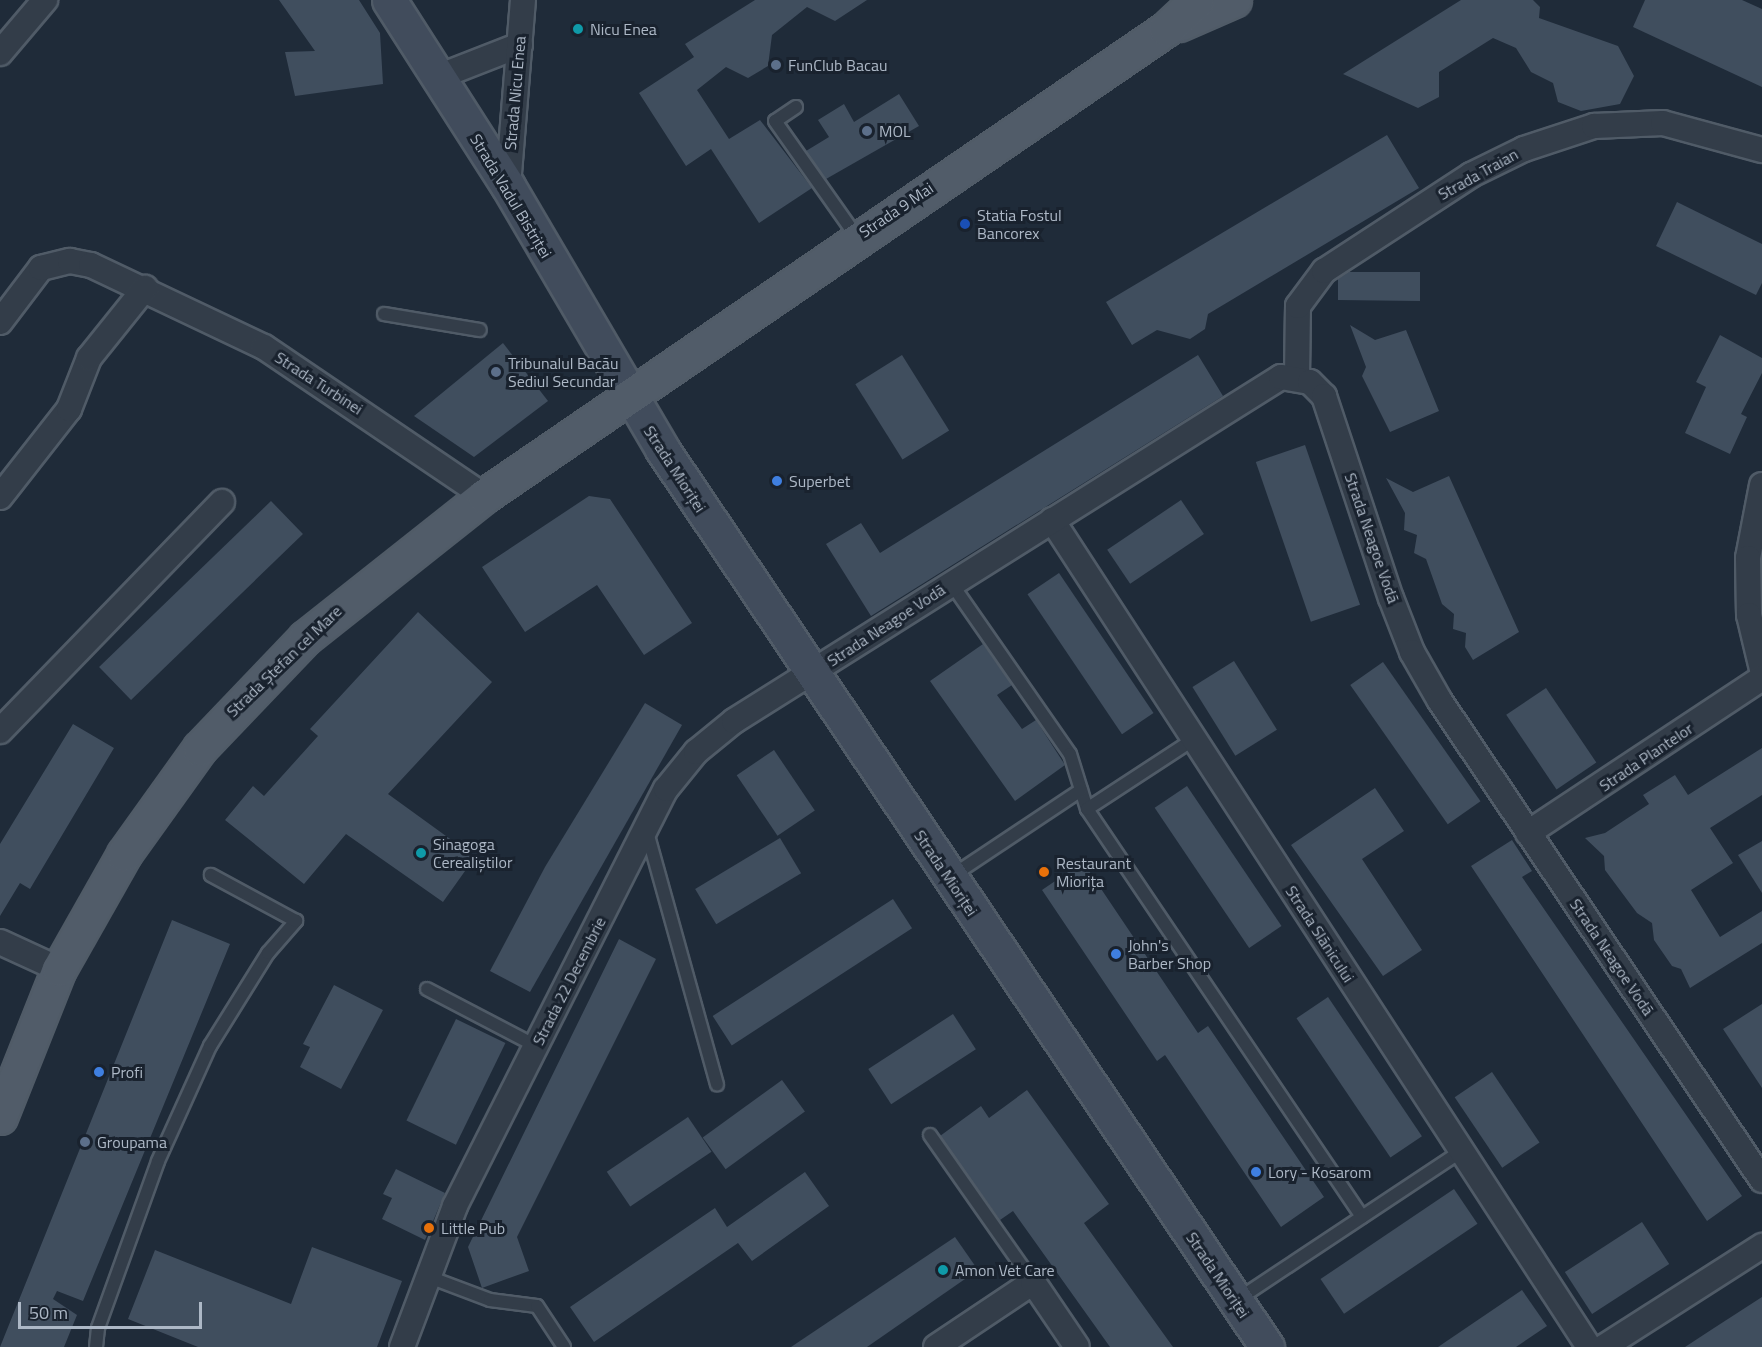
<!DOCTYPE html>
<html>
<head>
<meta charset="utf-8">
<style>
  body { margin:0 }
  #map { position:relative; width:1762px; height:1347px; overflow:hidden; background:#1f2b39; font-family:"Titillium Web",sans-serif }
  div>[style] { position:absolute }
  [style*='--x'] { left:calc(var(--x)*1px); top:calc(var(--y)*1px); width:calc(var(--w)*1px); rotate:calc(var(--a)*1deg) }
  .building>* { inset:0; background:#404e5e; transform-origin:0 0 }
  .roads { filter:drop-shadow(2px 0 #505b67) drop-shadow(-2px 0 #505b67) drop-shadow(0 2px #505b67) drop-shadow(0 -2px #505b67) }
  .service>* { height:12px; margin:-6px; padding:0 6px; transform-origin:6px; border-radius:6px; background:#333d49 }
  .minor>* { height:24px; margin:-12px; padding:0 12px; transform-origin:12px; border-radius:12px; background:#333d49 }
  .secondary>* { height:33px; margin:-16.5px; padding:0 16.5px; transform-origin:16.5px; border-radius:16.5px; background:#414c5c }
  .primary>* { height:33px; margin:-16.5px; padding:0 16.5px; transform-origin:16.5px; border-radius:16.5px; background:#515c69 }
  .dots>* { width:16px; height:16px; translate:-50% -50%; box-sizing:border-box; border:3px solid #19222e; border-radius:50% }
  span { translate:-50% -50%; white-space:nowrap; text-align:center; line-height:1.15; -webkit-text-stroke:6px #19222e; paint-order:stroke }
  .poi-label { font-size:16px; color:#adb8c6 }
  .left { translate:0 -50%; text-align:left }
  .street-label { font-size:16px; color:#adb8c6 }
  .scale { position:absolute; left:18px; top:1302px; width:184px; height:27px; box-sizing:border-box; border:3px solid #adb8c6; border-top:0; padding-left:8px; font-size:18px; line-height:21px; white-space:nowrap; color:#adb8c6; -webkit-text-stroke:4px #19222e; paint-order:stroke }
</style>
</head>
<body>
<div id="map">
  <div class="building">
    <i style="clip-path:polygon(279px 0,359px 0,380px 33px,383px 84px,295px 96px,285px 52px,315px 51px)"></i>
    <i style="clip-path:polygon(755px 0,867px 0,835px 21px,807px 7px,772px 35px,768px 66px,748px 78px,726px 67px,697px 90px,729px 139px,760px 120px,812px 188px,759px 223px,711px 149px,686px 166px,639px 93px,694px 57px,685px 44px)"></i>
    <i style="clip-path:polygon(1461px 0,1533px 0,1540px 7px,1539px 18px,1618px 46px,1634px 76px,1620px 104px,1581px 111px,1558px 102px,1553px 83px,1531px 72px,1516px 48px,1493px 38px,1439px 72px,1439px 97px,1418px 108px,1343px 74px)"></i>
    <i style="clip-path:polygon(1645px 0,1742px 0,1762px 9px,1762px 87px,1633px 27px)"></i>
    <i style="clip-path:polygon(899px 94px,919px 126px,826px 179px,806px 151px,829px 137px,818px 120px,844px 104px,854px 122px)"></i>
    <i style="clip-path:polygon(1387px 135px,1419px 188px,1208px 314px,1205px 329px,1190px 339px,1157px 330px,1132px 345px,1106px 302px)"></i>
    <i style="clip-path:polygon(1677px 202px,1762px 244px,1762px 283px,1756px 295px,1656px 246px)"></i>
    <i style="clip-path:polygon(1349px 272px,1420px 272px,1420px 301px,1338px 300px,1338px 279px)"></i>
    <i style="clip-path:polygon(1350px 325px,1375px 340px,1406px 330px,1439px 411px,1390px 432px,1362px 376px,1366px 367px)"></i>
    <i style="clip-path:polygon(1720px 335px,1762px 358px,1762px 373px,1741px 414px,1747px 417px,1730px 454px,1685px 433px,1706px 387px,1696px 382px)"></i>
    <i style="clip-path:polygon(503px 343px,548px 401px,474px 457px,414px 416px)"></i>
    <i style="left:902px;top:355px;width:89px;height:55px;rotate:58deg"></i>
    <i style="clip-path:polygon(1198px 355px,1223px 396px,871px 616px,826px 544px,861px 523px,880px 553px)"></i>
    <i style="left:1305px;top:445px;width:169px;height:52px;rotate:71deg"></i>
    <i style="clip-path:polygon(1449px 476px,1519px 632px,1473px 660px,1465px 647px,1466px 633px,1453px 629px,1454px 614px,1442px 604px,1426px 559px,1414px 553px,1417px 535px,1404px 530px,1405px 513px,1386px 478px,1413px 492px)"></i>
    <i style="clip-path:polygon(589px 496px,610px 499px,692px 623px,644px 655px,597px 585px,525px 632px,482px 567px)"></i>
    <i style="left:1181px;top:500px;width:41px;height:89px;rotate:56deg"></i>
    <i style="left:271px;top:501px;width:46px;height:239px;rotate:46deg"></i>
    <i style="left:1059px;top:573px;width:169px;height:38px;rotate:56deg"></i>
    <i style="clip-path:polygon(418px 612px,492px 682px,388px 794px,475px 857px,443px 902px,346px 834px,304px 884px,225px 820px,253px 786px,264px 796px,318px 736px,310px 729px)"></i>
    <i style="clip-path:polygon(983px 644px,1012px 685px,997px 695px,1022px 729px,1036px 720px,1065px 765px,1015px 801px,930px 681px)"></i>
    <i style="left:1234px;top:661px;width:81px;height:49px;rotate:58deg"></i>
    <i style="left:1383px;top:662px;width:170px;height:40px;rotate:55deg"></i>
    <i style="left:1546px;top:688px;width:90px;height:48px;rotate:56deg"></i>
    <i style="clip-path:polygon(645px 703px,682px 725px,530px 992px,490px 971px,545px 867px)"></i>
    <i style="clip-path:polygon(73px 724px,114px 748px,30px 889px,20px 883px,0 916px,0 844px)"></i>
    <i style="clip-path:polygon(1762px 748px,1762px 795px,1710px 828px,1733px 863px,1691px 890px,1720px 937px,1762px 911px,1762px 943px,1690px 988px,1681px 969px,1672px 966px,1654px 940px,1652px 923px,1637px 913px,1605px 870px,1604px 856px,1585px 838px,1605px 833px,1649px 804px,1643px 795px,1675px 775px,1688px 795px)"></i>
    <i style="left:774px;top:750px;width:73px;height:45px;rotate:56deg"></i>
    <i style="left:1187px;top:786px;width:169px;height:39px;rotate:56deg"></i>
    <i style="clip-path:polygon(1375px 788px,1404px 831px,1362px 859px,1422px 950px,1383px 976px,1291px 845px)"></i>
    <i style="left:780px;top:838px;width:41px;height:99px;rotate:59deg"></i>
    <i style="clip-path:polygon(1512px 840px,1532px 871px,1522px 877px,1742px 1196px,1707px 1221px,1471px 866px)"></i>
    <i style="clip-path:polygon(1762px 841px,1762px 893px,1738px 855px)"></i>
    <i style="clip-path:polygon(1083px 862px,1198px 1033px,1208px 1026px,1324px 1197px,1281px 1227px,1165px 1055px,1157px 1061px,1042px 890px)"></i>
    <i style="left:893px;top:899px;width:35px;height:215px;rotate:57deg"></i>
    <i style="clip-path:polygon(172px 920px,230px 944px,83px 1301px,57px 1291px,53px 1299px,77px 1315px,64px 1347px,0 1347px)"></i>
    <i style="clip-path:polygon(619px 939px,656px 959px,517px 1237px,529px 1271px,482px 1288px,468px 1247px)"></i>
    <i style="clip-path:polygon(334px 985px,383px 1010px,341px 1089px,300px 1067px,310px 1047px,303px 1044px)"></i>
    <i style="left:1328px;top:997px;width:168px;height:38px;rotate:56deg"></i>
    <i style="clip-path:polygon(1762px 1004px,1762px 1088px,1723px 1029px)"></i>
    <i style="left:953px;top:1014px;width:42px;height:101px;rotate:57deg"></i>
    <i style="left:456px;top:1019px;width:55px;height:113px;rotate:26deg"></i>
    <i style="left:1492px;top:1072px;width:85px;height:45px;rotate:56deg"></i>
    <i style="left:782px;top:1080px;width:39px;height:98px;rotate:54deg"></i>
    <i style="clip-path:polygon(1027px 1090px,1109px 1204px,1084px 1223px,1173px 1347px,1110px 1347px,1013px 1211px,1000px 1220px,940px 1136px,981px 1106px,989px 1118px)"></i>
    <i style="left:688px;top:1117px;width:42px;height:98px;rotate:56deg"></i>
    <i style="clip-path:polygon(396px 1169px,445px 1193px,425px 1240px,382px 1219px,392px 1198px,383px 1194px)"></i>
    <i style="clip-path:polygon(805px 1172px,829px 1206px,752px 1261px,738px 1243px,594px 1342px,570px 1307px,715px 1208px,727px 1227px)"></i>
    <i style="left:1454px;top:1189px;width:42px;height:161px;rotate:56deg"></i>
    <i style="left:1642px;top:1222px;width:50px;height:92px;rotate:57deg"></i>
    <i style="clip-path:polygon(955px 1237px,978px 1270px,867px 1347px,791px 1347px)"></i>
    <i style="clip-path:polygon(312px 1247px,402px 1281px,377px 1347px,198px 1347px,128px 1319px,155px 1250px,291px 1304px)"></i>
    <i style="clip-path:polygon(1522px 1290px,1547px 1326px,1516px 1347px,1438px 1347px)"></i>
    <i style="clip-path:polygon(1762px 1297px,1762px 1347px,1685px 1347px,1714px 1328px)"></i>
  </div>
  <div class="roads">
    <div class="service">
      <i style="--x:796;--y:107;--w:25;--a:146"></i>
      <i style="--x:775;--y:121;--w:141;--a:54.8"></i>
      <i style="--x:384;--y:314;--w:97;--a:9.5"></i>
      <i style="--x:951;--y:583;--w:208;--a:55.2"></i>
      <i style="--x:1070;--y:754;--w:58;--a:72.8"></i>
      <i style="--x:1087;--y:809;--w:492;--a:56"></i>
      <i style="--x:1087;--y:809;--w:128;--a:-33.2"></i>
      <i style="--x:647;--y:832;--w:262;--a:74.5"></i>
      <i style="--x:952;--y:876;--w:155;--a:-33.7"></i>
      <i style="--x:427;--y:989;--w:123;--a:27.6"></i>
      <i style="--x:930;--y:1135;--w:179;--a:55"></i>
      <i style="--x:429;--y:1277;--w:65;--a:20.7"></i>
      <i style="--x:490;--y:1300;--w:47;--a:7.3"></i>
      <i style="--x:537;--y:1306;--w:49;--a:56.6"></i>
      <i style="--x:1237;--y:1300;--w:269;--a:-33.6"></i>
      <i style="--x:96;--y:1347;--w:19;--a:-84"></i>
      <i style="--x:98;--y:1328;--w:177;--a:-70.2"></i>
      <i style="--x:158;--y:1161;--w:126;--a:-65.7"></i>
      <i style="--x:210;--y:1046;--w:110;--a:-58.1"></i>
      <i style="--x:268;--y:953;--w:43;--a:-48.8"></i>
      <i style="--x:296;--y:921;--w:97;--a:-151.6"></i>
    </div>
    <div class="minor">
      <i style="--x:0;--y:53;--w:70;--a:-49.7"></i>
      <i style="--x:438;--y:77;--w:88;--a:-21.3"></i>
      <i style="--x:508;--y:186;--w:187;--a:-85.4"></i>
      <i style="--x:0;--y:322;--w:68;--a:-52.8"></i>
      <i style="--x:41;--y:268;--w:30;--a:-14"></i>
      <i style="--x:70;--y:261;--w:21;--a:11"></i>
      <i style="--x:91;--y:265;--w:191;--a:25.4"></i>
      <i style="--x:264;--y:347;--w:266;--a:34.1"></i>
      <i style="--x:1297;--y:377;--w:71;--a:-89.2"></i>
      <i style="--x:1298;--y:306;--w:44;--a:-53.4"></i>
      <i style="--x:1324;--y:271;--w:176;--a:-33.1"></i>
      <i style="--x:1471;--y:175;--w:59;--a:-26.1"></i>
      <i style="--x:1524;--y:149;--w:74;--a:-18.2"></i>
      <i style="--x:1594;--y:126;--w:69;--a:-2.5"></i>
      <i style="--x:1663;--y:123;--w:103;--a:15.3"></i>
      <i style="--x:1762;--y:485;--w:74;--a:100.9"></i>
      <i style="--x:1748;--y:558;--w:57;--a:89"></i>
      <i style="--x:1749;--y:615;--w:56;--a:76.5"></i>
      <i style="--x:0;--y:497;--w:112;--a:-51.9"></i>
      <i style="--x:69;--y:409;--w:55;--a:-68.6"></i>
      <i style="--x:89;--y:358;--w:90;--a:-51.3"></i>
      <i style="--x:1052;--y:520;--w:986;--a:57"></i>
      <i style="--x:0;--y:731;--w:319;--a:-45.9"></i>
      <i style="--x:1528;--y:833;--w:281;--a:-33.5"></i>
      <i style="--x:0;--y:942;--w:65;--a:24.6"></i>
      <i style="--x:402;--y:1347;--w:151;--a:-69.4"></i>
      <i style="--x:455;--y:1206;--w:467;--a:-63.2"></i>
      <i style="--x:666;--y:789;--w:48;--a:-51"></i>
      <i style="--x:696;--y:752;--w:49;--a:-39.2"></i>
      <i style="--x:734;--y:721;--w:646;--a:-32.17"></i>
      <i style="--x:1281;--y:377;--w:29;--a:10"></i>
      <i style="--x:1310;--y:382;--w:20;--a:45"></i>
      <i style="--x:1324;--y:396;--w:213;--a:71.7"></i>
      <i style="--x:1391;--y:598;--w:58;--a:68.7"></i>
      <i style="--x:1412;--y:652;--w:56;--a:60.3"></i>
      <i style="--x:1440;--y:701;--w:577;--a:56.09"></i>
      <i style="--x:936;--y:1347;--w:117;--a:-33.8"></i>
      <i style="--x:1033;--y:1282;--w:78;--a:55.9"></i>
      <i style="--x:1604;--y:1347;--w:188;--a:-32.6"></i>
    </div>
    <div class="secondary">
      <i style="--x:389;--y:0;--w:221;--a:57.4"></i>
      <i style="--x:508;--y:186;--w:305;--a:59.6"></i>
      <i style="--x:662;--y:449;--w:1083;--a:56.03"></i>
    </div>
    <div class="primary">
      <i style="--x:1179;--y:24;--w:60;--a:-23.6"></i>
      <i style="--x:0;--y:1117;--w:159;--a:-68.3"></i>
      <i style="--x:59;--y:969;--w:132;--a:-60.5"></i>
      <i style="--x:124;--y:854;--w:130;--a:-54.4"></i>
      <i style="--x:200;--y:748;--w:152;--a:-46.3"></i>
      <i style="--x:305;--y:638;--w:228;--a:-38.4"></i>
      <i style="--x:484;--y:496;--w:827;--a:-34.4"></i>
      <i style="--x:1166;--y:29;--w:42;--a:-43.1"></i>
    </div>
  </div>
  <div class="dots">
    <i style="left:578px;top:29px;background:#0f9aa8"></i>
    <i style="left:776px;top:65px;background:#5c6f8a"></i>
    <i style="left:867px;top:131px;background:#5c6f8a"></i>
    <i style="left:965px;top:224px;background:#1a4fb4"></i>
    <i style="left:496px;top:372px;background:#5c6f8a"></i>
    <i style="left:777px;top:481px;background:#3f7fe0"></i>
    <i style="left:421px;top:853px;background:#0f9aa8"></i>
    <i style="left:1044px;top:872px;background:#e8710a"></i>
    <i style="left:1116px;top:954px;background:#3f7fe0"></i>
    <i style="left:99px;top:1072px;background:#3f7fe0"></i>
    <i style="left:85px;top:1142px;background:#5c6f8a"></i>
    <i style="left:1256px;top:1172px;background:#3f7fe0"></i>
    <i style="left:429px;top:1228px;background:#e8710a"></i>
    <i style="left:943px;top:1270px;background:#0f9aa8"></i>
  </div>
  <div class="poi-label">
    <span class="left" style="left:590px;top:29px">Nicu Enea</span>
    <span class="left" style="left:788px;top:65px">FunClub Bacau</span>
    <span class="left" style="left:879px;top:131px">MOL</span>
    <span class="left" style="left:977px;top:224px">Statia Fostul<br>Bancorex</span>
    <span class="left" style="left:508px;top:372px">Tribunalul Bacău<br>Sediul Secundar</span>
    <span class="left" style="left:789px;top:481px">Superbet</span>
    <span class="left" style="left:433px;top:853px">Sinagoga<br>Cerealiștilor</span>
    <span class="left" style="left:1056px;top:872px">Restaurant<br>Miorița</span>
    <span class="left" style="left:1128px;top:954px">John's<br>Barber Shop</span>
    <span class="left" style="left:111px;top:1072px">Profi</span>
    <span class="left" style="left:97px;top:1142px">Groupama</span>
    <span class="left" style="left:1268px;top:1172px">Lory - Kosarom</span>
    <span class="left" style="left:441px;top:1228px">Little Pub</span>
    <span class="left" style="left:955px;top:1270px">Amon Vet Care</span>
  </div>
  <div class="street-label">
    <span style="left:515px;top:93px;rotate:-85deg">Strada Nicu Enea</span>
    <span style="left:1478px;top:174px;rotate:-29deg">Strada Traian</span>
    <span style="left:511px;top:196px;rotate:59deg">Strada Vadul Bistriței</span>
    <span style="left:896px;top:210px;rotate:-34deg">Strada 9 Mai</span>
    <span style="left:319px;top:383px;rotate:33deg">Strada Turbinei</span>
    <span style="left:675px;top:469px;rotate:57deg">Strada Mioriței</span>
    <span style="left:1372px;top:538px;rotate:71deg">Strada Neagoe Vodă</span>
    <span style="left:886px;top:625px;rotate:-33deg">Strada Neagoe Vodă</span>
    <span style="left:284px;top:661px;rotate:-44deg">Strada Ștefan cel Mare</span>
    <span style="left:1646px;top:757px;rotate:-34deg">Strada Plantelor</span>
    <span style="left:946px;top:873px;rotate:56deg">Strada Mioriței</span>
    <span style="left:1320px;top:934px;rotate:57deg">Strada Slănicului</span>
    <span style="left:1612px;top:957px;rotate:56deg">Strada Neagoe Vodă</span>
    <span style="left:569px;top:981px;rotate:-63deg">Strada 22 Decembrie</span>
    <span style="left:1218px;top:1275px;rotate:56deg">Strada Mioriței</span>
  </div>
  <div class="scale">50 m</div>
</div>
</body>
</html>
